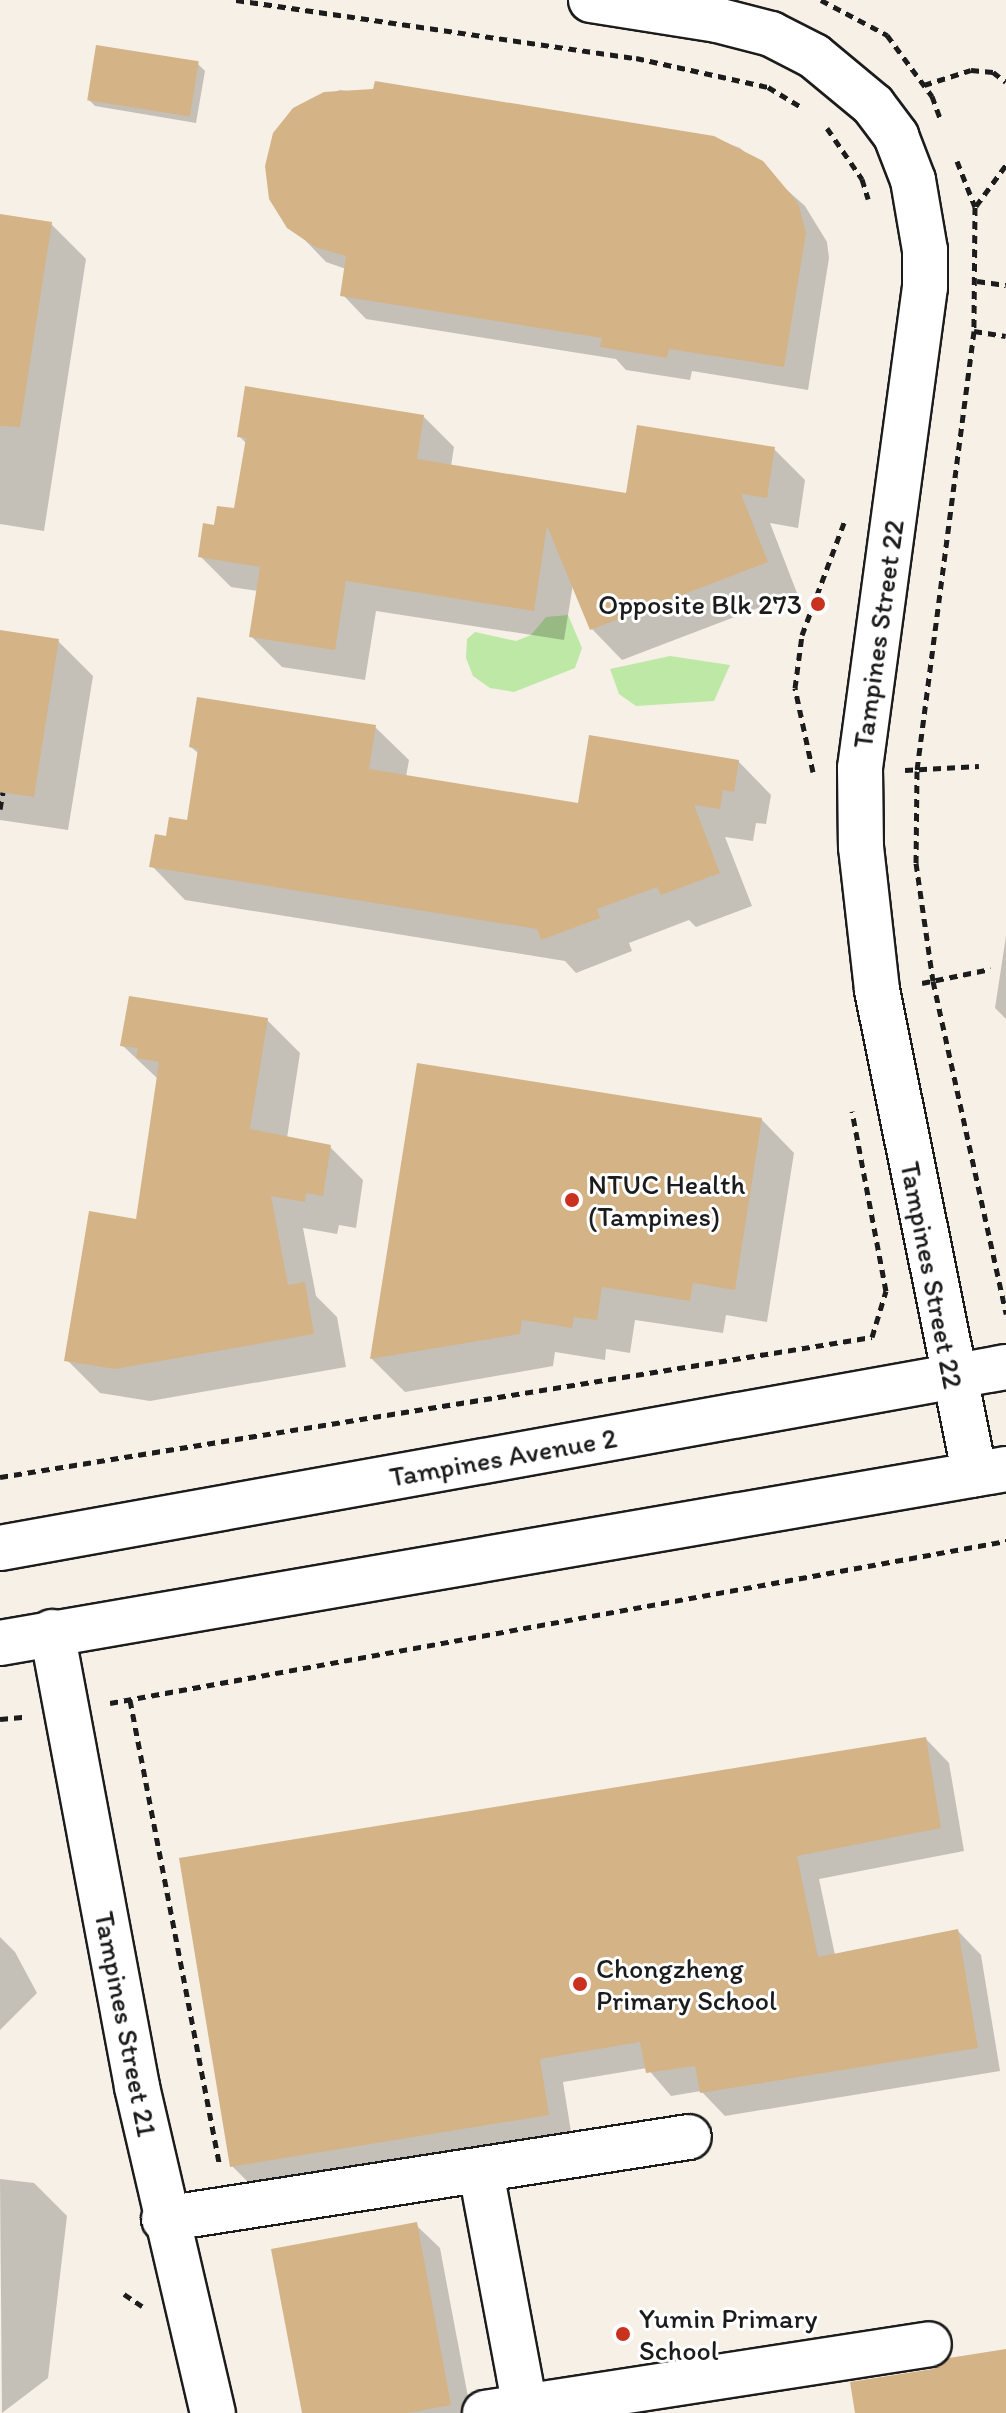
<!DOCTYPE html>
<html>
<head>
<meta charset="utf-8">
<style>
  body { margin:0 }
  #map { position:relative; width:1006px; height:2413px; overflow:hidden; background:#f6f0e7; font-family:Itim,sans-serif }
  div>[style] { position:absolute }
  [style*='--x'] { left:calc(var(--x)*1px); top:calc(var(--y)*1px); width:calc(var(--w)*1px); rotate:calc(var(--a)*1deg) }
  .green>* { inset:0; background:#bee8a5 }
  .shadow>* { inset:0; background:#0003 }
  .building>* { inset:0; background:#d4b387; transform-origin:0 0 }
  .path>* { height:5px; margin-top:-2.5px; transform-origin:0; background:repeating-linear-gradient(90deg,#1c1c1c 0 8px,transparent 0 14px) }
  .roads { filter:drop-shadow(2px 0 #1c1c1c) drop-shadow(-2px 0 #1c1c1c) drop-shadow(0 2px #1c1c1c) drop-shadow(0 -2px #1c1c1c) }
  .minor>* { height:44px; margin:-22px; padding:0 22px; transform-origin:22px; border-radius:22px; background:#fff }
  .major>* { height:44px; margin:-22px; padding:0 22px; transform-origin:22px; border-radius:22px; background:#fff }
  .dots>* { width:22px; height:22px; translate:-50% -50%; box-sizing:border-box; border:4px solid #fff; border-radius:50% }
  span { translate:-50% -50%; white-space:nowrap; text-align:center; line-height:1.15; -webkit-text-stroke:6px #fff; paint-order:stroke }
  .poi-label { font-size:28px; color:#1c1c1c }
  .right { translate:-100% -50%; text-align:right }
  .left { translate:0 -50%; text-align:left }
  .street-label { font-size:28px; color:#1c1c1c }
</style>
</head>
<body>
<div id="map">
  <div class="green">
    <i style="clip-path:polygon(568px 615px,582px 648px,575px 668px,514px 692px,490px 688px,473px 676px,466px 658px,467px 639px,475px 632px,516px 641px,531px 635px,546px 617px)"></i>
    <i style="clip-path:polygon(670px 656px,730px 665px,714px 701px,636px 706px,619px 694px,610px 669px)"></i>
  </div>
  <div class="shadow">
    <i style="clip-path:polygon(198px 64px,205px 71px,196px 123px,95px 106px,89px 100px)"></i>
    <i style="clip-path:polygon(340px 90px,713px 138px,740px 148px,805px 206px,827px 242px,829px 258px,808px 390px,692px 371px,690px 380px,626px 370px,616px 359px,366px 319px,343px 295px,346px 269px,326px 262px,302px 237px,309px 100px)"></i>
    <i style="clip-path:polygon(0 216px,51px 224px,86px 259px,44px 531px,0 524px)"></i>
    <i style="clip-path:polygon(423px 416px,454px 447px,451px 466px,627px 495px,774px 449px,805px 480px,798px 528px,770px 523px,797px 593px,622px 660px,592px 629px,573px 584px,564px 640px,376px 611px,365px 680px,282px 667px,251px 636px,258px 591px,231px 587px,200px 556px,216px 527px,236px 511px,247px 444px,239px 436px)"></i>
    <i style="clip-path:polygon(0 632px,58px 641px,93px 676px,68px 830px,0 820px)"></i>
    <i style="clip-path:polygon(375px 727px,409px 760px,406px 777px,580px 805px,738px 761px,771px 795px,766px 824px,756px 823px,753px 841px,725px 837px,752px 906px,696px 927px,689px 920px,629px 943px,632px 951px,576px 973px,565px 961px,185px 900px,152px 866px,167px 838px,188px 822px,199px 754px,191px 747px)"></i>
    <i style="clip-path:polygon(1006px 936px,1006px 1019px,995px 1008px)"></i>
    <i style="clip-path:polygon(267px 1020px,300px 1053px,287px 1138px,330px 1147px,363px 1180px,356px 1228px,339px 1225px,337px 1234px,303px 1228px,316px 1296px,337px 1317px,346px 1367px,150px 1401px,100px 1393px,67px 1360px,138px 1221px,158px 1079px,122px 1045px)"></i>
    <i style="clip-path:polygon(418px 1065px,761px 1119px,794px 1153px,767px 1322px,726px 1315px,723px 1333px,635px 1320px,630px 1353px,606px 1349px,605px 1360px,555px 1352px,553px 1366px,405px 1392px,372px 1359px)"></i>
    <i style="clip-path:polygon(926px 1739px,949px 1763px,964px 1851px,819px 1879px,835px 1955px,958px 1931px,981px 1955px,1000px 2071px,725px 2116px,701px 2091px,671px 2096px,647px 2068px,563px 2082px,572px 2138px,256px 2190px,232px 2166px)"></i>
    <i style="clip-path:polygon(0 1937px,15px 1952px,37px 1993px,0 2030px)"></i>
    <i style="clip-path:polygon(0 2179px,34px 2183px,67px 2216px,48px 2378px,2px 2413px)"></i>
    <i style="clip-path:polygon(416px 2225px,440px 2248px,471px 2413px,304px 2413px)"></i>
  </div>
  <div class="building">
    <i style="left:96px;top:45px;width:104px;height:56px;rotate:9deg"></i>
    <i style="clip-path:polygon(375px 81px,714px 136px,763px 161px,798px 203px,806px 233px,784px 367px,669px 349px,667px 358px,600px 347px,602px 338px,340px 296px,346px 256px,315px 247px,287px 228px,269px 199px,265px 166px,273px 133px,293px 108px,324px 92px,373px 89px)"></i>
    <i style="clip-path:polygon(0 214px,52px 222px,20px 427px,0 426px)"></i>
    <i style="clip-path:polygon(245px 386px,424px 415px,417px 459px,626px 493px,637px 425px,775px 447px,767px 498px,741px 494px,768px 562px,590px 630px,547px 526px,534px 611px,346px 581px,335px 650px,249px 637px,260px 567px,198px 557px,203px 523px,214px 525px,217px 506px,234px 508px,246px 438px,237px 437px)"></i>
    <i style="clip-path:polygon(0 630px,59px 639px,34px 797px,0 792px)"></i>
    <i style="clip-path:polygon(197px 697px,376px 725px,369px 769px,578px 803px,589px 735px,739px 760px,734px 792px,723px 790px,720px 809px,694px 805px,720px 873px,661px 895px,657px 887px,597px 909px,600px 918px,541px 940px,537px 929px,149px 867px,155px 834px,166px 836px,169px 817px,187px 820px,198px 749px,189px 747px)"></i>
    <i style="clip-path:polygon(129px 996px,268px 1018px,250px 1129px,331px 1145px,323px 1196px,306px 1193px,305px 1202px,271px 1196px,288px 1285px,305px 1282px,314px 1334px,115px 1369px,64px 1361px,89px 1211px,136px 1219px,159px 1062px,136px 1058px,138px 1048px,120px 1046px)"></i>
    <i style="clip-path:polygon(417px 1063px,762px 1118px,735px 1290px,693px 1283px,690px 1301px,602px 1287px,597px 1320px,574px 1317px,572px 1328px,522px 1320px,520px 1334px,370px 1359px)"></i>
    <i style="clip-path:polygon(926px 1737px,941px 1828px,797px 1856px,818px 1957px,958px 1929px,978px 2048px,700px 2093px,695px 2066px,646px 2073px,640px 2042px,540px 2059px,549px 2115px,230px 2167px,179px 1858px)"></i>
    <i style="clip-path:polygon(417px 2222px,451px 2405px,407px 2413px,302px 2413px,271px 2249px)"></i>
    <i style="clip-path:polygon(1006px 2349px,1006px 2413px,855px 2413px,850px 2382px,933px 2369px,949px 2358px)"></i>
  </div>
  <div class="path">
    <i style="--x:236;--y:0;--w:404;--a:8.3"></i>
    <i style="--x:636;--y:58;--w:135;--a:12.4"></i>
    <i style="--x:768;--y:87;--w:39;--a:31"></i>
    <i style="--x:821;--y:0;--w:75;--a:27.9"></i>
    <i style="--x:887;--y:35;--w:76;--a:53.6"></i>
    <i style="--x:932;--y:96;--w:23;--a:70"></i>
    <i style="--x:924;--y:85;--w:49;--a:-17.7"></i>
    <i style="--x:971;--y:70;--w:22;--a:5"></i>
    <i style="--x:993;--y:72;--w:16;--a:38"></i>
    <i style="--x:827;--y:128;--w:62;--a:55.5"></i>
    <i style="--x:862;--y:179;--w:21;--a:73"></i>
    <i style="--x:957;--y:161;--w:49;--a:68.6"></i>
    <i style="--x:975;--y:207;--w:124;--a:90.5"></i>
    <i style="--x:974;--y:331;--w:444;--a:97.4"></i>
    <i style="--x:917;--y:771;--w:92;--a:90.6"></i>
    <i style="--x:916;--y:863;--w:119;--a:81.8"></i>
    <i style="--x:933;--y:981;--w:341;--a:77.6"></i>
    <i style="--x:976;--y:206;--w:51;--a:-53.8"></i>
    <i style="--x:977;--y:281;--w:29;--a:8"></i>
    <i style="--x:974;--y:331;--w:32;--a:9"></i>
    <i style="--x:905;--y:770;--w:74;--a:-3.1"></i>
    <i style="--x:813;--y:772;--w:86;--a:-102.1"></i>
    <i style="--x:795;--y:688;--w:53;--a:-82.5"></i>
    <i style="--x:802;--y:635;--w:123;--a:-69.5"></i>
    <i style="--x:0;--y:809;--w:17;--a:-80"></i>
    <i style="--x:922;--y:983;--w:70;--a:-11.5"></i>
    <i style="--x:0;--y:1477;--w:883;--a:-9.12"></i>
    <i style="--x:872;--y:1337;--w:48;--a:-73.1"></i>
    <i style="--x:886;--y:1291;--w:183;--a:-100.7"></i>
    <i style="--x:130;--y:1700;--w:475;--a:79.1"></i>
    <i style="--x:110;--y:1703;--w:911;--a:-10.25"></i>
    <i style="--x:0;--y:1719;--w:25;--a:-5"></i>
    <i style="--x:124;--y:2294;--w:22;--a:34"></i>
  </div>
  <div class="roads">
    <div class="minor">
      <i style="--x:591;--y:0;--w:128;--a:9"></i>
      <i style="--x:717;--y:20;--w:56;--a:14.5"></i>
      <i style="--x:771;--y:34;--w:48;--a:27.1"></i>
      <i style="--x:814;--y:56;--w:77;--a:39.7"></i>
      <i style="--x:873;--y:105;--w:39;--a:53"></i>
      <i style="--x:896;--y:136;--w:47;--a:68.9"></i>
      <i style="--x:913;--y:180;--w:71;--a:80.3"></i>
      <i style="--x:925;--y:250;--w:37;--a:90"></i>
      <i style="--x:925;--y:287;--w:485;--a:97.7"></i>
      <i style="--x:860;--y:768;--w:79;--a:89.3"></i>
      <i style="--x:861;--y:847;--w:144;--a:83.6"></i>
      <i style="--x:877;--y:990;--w:494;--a:78.6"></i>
      <i style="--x:52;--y:1632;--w:463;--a:79.4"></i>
      <i style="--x:137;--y:2087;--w:335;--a:76.9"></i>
      <i style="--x:481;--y:2172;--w:238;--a:79.4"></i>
      <i style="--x:164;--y:2219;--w:531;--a:-8.88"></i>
      <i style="--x:485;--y:2413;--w:449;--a:-8.8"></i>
    </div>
    <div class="major">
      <i style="--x:0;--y:1548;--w:1022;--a:-10.2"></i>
      <i style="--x:0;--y:1643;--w:1021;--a:-9.81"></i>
    </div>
  </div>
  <div class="dots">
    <i style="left:818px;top:604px;background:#c8321e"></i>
    <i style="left:572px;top:1200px;background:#c8321e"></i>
    <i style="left:580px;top:1984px;background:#c8321e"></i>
    <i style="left:623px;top:2334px;background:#c8321e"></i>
  </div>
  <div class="poi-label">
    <span class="right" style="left:802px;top:604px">Opposite Blk 273</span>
    <span class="left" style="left:588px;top:1200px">NTUC Health<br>(Tampines)</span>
    <span class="left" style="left:596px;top:1984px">Chongzheng<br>Primary School</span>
    <span class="left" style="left:639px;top:2334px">Yumin Primary<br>School</span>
  </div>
  <div class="street-label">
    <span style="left:878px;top:634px;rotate:-82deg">Tampines Street 22</span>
    <span style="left:932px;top:1275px;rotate:79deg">Tampines Street 22</span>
    <span style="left:503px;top:1457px;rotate:-10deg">Tampines Avenue 2</span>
    <span style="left:126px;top:2024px;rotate:79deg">Tampines Street 21</span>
  </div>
</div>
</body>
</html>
